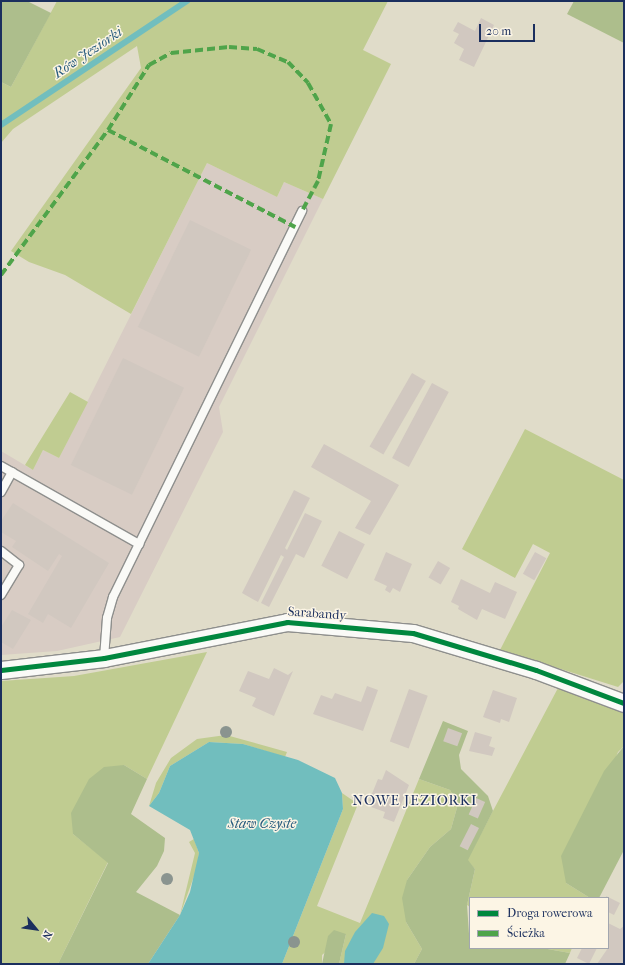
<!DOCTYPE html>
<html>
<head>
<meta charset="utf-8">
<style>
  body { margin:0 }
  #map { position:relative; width:625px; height:965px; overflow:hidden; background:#e0dcc9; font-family:"IM FELL French Canon",serif }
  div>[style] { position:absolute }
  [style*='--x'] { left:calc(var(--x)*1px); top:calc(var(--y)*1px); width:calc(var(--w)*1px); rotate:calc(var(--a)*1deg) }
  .industrial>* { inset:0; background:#d8ccc4 }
  .green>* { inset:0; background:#c0cc91 }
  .forest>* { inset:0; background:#adbe8c }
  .water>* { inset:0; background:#71bebe }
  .stream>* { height:5.5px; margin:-2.75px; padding:0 2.75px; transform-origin:2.75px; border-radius:2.75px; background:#71bebe }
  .building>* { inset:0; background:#d1c8c0; transform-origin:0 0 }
  .roads { filter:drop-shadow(1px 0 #8e8f8d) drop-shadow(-1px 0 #8e8f8d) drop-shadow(0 1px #8e8f8d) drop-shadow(0 -1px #8e8f8d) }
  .service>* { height:8px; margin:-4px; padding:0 4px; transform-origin:4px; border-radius:4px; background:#fafaf7 }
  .minor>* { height:17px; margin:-8.5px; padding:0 8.5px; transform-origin:8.5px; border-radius:8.5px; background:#fafaf7 }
  .quiet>* { height:4px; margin-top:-2px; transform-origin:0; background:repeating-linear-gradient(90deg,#4fa44a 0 8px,transparent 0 12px) }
  .cycleway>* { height:5px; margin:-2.5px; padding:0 2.5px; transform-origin:2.5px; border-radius:2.5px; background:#00873e }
  .trees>* { width:12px; height:12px; margin:-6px; border-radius:50%; background:#8a948f }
  span { translate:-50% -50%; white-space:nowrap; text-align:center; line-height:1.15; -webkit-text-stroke:3px #fcf5e5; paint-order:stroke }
  .street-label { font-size:13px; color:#1b2f5e }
  .water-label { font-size:14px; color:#285c7e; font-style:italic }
  .neighbourhood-label { font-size:14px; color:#1b2f5e; letter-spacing:1px }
  .frame { position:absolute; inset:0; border:2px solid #1b2f5e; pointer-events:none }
  .legend { position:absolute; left:469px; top:897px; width:140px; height:52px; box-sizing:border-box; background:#fcf5e5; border:1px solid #a2a6af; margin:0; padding:5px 7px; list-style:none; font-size:12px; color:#1b2f5e }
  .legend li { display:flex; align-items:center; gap:8px; height:20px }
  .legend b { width:20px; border:1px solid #a2a6af }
  .north { position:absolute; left:16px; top:909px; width:40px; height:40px; -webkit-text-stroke:3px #fcf5e5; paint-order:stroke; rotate:119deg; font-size:11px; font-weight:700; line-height:16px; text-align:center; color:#1b2f5e }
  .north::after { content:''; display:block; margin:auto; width:14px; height:18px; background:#1b2f5e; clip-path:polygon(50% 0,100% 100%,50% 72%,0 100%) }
  .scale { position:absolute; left:479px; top:24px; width:56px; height:18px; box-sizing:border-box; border:2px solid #1b2f5e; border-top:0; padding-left:5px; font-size:12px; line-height:14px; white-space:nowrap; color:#1b2f5e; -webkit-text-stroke:3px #fcf5e5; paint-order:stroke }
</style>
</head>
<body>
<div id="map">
  <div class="industrial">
    <i style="clip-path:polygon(207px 163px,277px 197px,284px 182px,323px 199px,219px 407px,223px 432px,120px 637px,57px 651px,1px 655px,1px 451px,33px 470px,43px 450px,59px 458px)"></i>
  </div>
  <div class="green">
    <i style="clip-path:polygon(57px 1px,388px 1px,363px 50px,391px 64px,323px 199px,284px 182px,277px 197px,207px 163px,131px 314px,65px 275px,29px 262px,11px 251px,141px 68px,137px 46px,13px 129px,1px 143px,1px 82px,11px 87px)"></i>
    <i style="clip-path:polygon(70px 392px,88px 402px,59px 458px,43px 450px,33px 470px,25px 465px)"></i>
    <i style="clip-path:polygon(525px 429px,624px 480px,624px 681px,618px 687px,500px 650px,550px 553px,533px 544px,515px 578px,462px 549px)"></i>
    <i style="clip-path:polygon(207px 652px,147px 779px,124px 765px,73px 834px,108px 862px,58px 964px,1px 964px,1px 681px,74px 676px)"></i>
    <i style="clip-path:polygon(558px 688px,624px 713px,624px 746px,618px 752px,566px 883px,590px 898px,470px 898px,470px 907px,467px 905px,475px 869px,467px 860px)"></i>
    <i style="clip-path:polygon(226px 735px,287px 752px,285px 757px,243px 744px,209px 742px,170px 766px,159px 793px,149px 806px,156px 783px,171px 758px,197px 739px)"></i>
    <i style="clip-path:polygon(419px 779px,450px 790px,458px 804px,451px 829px,430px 847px,407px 880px,406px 922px,422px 949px,414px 964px,339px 964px,346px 934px,322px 955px,322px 964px,282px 964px,343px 809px,342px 793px,358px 804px,317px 906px,360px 923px)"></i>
    <i style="clip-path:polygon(194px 839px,199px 853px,197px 868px,180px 915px,195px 853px,189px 842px)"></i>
    <i style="clip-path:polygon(542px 948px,572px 948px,570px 953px)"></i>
  </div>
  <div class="forest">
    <i style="clip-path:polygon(1px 1px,27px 1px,51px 13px,11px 87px,1px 82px)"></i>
    <i style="clip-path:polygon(574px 1px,624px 1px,624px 43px,567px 14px)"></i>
    <i style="clip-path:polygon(443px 721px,468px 731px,459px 755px,461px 769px,488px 796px,493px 811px,468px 860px,475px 869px,467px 905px,470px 948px,542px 948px,570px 953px,565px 964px,414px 964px,422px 949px,406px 922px,402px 898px,407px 880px,430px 847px,451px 829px,458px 804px,450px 790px,419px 779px)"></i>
    <i style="clip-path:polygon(624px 746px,624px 850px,599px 898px,590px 898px,566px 883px,561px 856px,604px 771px)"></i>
    <i style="clip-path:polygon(124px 765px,147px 779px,131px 814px,165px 838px,164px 851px,157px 866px,136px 892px,180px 915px,148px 964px,58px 964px,108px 863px,73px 834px,71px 813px,89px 779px,104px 767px)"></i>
    <i style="clip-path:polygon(334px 930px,346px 934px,339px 964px,322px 964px,328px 936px)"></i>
  </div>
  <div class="water">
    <i style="clip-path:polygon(209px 742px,243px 744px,298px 760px,335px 778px,342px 793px,343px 809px,282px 964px,148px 964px,180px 915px,190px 892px,199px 853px,190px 830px,149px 806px,159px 793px,170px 766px)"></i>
    <i style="clip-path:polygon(372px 913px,384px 916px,389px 924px,383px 948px,373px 964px,344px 964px,345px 951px,355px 932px)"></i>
  </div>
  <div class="stream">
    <i style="--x:1;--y:125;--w:224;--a:-33.7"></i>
  </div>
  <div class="building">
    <i style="clip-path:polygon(481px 18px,494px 25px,474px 67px,459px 60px,464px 49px,454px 43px,459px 34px,453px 31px,458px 22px,475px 31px)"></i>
    <i style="left:190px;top:220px;width:68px;height:119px;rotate:26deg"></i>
    <i style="left:123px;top:358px;width:68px;height:119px;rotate:26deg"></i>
    <i style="left:412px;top:373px;width:16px;height:85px;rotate:30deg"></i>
    <i style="left:432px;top:383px;width:19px;height:85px;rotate:28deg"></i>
    <i style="clip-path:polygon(324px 444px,399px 485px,370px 535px,355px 528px,371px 501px,311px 467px)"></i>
    <i style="clip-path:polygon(294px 490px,310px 498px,285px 548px,287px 550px,305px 513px,322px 521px,304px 558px,296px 554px,269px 607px,261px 603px,284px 557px,281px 555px,258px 602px,242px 593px)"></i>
    <i style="clip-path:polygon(13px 503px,109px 563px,71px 628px,48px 614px,43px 623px,28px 614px,62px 556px,59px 554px,48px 571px,12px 547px,16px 541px,1px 532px,1px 521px)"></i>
    <i style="left:339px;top:531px;width:29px;height:39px;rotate:27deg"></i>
    <i style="clip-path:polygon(386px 552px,412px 564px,400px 592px,393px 588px,390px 593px,385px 590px,387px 586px,374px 580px)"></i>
    <i style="left:535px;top:552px;width:13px;height:25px;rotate:29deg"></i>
    <i style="left:438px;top:561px;width:14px;height:19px;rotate:30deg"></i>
    <i style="clip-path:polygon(461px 579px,490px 593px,495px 582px,517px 592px,505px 619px,482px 609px,477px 620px,458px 609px,459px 606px,451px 602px)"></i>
    <i style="clip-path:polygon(12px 610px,31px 620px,13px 649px,1px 642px,1px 627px)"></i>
    <i style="clip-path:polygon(274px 668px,288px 675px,293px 671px,274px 716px,252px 706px,256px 698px,239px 691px,248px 671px,269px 679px)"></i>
    <i style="clip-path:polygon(367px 686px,378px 690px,363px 731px,313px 714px,321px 695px,332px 699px,335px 693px,361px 702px)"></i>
    <i style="left:409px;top:689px;width:20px;height:56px;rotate:20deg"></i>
    <i style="clip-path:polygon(493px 690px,517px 698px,509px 722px,501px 719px,500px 723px,483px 717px)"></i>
    <i style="left:448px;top:728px;width:15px;height:14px;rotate:20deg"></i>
    <i style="clip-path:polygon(475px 732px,492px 737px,489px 746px,495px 748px,492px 756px,469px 751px)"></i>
    <i style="clip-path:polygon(386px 770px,409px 785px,394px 822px,383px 818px,385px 812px,371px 807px,373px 802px,369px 801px,378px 779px,382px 780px)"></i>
    <i style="left:476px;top:798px;width:10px;height:18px;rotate:24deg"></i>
    <i style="left:471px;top:824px;width:9px;height:25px;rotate:27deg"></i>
    <i style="clip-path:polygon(606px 896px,620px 903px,614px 915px,608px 912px)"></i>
    <i style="clip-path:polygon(608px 923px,620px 929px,624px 926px,623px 964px,597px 964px,608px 948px)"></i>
    <i style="clip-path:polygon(582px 948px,597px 948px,589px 964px,577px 958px)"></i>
  </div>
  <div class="roads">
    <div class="service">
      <i style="--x:1;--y:466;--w:159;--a:29.5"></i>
      <i style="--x:1;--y:492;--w:23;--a:-61"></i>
      <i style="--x:1;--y:551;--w:23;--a:38"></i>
      <i style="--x:19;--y:565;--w:35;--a:121"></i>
      <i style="--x:104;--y:658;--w:40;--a:-85.7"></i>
      <i style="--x:107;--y:618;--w:22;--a:-74"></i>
      <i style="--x:113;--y:597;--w:430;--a:-63.9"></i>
    </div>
    <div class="minor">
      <i style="--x:1;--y:670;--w:104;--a:-6.6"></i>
      <i style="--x:104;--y:658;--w:187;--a:-11.1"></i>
      <i style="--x:287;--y:622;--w:126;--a:5"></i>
      <i style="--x:413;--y:633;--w:128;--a:16.7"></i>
      <i style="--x:536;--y:670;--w:94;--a:20.6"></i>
    </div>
  </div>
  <div class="quiet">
    <i style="--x:108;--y:130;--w:77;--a:-57.8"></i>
    <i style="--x:149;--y:65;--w:25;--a:-29"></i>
    <i style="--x:171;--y:53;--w:58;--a:-5.9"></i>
    <i style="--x:229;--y:47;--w:28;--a:4"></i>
    <i style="--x:257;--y:49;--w:34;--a:23"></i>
    <i style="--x:288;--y:62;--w:29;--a:46"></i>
    <i style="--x:308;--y:83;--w:47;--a:60.7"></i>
    <i style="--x:331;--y:124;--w:58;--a:102.8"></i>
    <i style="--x:318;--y:181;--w:34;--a:118"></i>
    <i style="--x:1;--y:275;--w:180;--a:-53.6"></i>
    <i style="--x:108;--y:130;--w:211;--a:27.4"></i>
  </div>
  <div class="cycleway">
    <i style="--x:1;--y:670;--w:104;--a:-6.6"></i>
    <i style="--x:104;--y:658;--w:187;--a:-11.1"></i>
    <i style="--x:287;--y:622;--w:126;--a:5"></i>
    <i style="--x:413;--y:633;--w:128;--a:16.7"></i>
    <i style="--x:536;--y:670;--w:94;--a:20.6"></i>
  </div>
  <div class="trees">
    <i style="left:226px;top:732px"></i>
    <i style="left:167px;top:879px"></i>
    <i style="left:294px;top:942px"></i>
  </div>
  <div class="street-label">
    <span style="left:317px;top:614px;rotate:4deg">Sarabandy</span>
  </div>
  <div class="water-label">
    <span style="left:88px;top:53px;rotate:-34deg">Rów Jeziorki</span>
    <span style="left:262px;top:824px">Staw Czyste</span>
  </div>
  <div class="neighbourhood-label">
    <span style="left:415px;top:801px">NOWE JEZIORKI</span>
  </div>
  <div class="frame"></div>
  <ul class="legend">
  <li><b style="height:5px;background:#00873e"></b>Droga rowerowa</li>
  <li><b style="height:5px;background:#4fa44a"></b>Ścieżka</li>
  </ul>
  <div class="north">N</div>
  <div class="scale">20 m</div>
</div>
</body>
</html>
